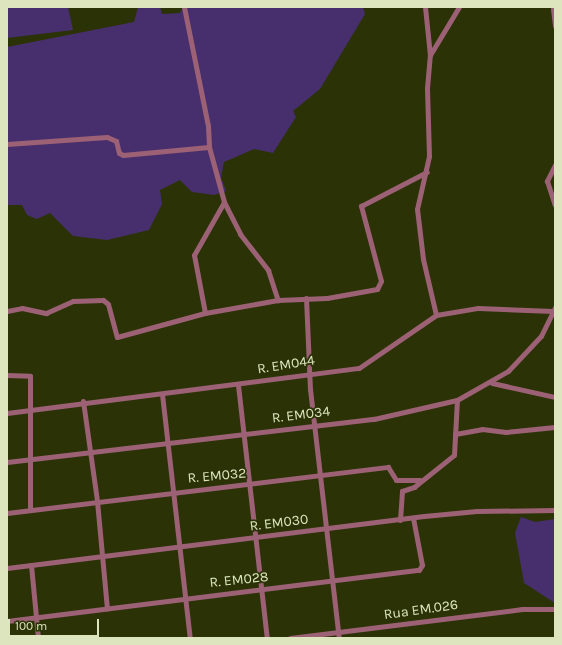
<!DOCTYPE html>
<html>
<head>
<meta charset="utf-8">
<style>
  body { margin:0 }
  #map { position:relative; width:562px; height:645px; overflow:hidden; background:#2b3206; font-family:Karla,sans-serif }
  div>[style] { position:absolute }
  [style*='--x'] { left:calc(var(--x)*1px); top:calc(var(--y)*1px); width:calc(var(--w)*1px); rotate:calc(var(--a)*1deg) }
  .green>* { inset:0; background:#472f6e }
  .minor>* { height:5px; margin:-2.5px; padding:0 2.5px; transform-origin:2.5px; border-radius:2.5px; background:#9c6175 }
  span { translate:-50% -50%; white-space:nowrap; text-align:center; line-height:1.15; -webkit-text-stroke:3.5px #2b3206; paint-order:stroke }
  .street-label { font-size:14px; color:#dce5be }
  .frame { position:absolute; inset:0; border:8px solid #dce5be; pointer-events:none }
  .scale { position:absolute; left:8px; top:619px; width:91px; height:18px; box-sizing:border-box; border:2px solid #dce5be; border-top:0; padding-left:5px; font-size:12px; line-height:14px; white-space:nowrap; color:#dce5be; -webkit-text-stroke:3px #2b3206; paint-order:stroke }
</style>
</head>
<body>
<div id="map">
  <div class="green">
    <i style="clip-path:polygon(7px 7px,68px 7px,73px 30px,7px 38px)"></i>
    <i style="clip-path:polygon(138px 7px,160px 7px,162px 14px,180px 13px,183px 7px,363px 7px,365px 14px,320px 89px,293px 111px,296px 117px,273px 153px,254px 149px,224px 162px,221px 177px,226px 191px,214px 195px,192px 192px,180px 180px,160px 190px,162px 204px,149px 230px,107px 240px,73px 236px,50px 213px,37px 219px,27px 215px,22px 205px,7px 205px,7px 47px,134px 22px)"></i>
    <i style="clip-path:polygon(521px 517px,535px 522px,555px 519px,555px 603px,524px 583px,515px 533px)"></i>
  </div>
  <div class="minor">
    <i style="--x:184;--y:7;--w:121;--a:78.6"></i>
    <i style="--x:208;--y:126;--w:21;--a:87"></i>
    <i style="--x:209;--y:147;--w:57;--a:74.7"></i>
    <i style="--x:224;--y:202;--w:36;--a:63"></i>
    <i style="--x:240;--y:234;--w:46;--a:52.1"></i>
    <i style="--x:268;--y:270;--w:32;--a:72"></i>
    <i style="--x:425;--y:7;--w:48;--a:84.1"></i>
    <i style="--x:553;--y:9;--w:17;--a:83"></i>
    <i style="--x:7;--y:144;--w:100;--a:-4"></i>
    <i style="--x:107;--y:137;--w:10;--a:24"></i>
    <i style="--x:116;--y:141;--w:12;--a:76"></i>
    <i style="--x:119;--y:153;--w:4;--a:27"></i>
    <i style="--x:123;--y:155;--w:86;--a:-5.3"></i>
    <i style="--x:555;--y:165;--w:18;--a:117"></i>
    <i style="--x:547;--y:181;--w:25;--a:72"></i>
    <i style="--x:306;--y:298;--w:91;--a:87.5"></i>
    <i style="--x:310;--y:389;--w:251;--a:83.4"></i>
    <i style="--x:7;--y:311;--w:15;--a:-11"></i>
    <i style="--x:22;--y:308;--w:25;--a:12"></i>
    <i style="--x:46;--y:313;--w:30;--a:-24"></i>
    <i style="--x:73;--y:301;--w:30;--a:-2"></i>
    <i style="--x:103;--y:300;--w:6;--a:39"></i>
    <i style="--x:108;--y:304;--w:34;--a:75"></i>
    <i style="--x:117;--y:337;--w:91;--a:-15.3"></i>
    <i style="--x:205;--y:313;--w:74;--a:-10.1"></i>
    <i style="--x:278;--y:300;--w:49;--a:-2.3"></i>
    <i style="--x:327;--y:298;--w:51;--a:-10.2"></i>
    <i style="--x:377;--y:289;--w:9;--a:-63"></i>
    <i style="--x:381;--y:281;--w:78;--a:-104.9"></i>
    <i style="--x:361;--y:206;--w:74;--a:-27.3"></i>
    <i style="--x:205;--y:313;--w:59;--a:-100.7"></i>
    <i style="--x:194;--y:255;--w:61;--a:-60.5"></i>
    <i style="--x:436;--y:315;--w:57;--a:-103.1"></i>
    <i style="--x:423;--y:259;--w:50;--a:-96.8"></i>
    <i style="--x:417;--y:209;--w:54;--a:-77.2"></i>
    <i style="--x:429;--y:156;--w:68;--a:-91.7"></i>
    <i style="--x:427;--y:88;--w:33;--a:-85"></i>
    <i style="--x:430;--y:55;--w:56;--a:-58.9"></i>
    <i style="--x:7;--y:375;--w:23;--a:2"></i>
    <i style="--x:30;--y:376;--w:134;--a:90"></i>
    <i style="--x:492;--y:383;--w:65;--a:12.5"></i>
    <i style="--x:238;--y:385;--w:255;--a:83.5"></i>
    <i style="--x:162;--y:394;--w:246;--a:83.5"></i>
    <i style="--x:83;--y:401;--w:101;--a:82"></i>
    <i style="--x:97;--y:501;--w:108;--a:84.7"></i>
    <i style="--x:7;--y:413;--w:355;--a:-7.3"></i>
    <i style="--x:359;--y:368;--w:93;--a:-34.5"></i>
    <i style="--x:436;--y:315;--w:43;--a:-9.5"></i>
    <i style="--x:478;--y:308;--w:75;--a:2.3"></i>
    <i style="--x:455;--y:434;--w:27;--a:-10"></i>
    <i style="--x:482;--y:429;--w:24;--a:7"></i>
    <i style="--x:506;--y:432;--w:49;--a:-5.8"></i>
    <i style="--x:7;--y:462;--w:370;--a:-6.7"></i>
    <i style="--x:374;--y:419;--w:85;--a:-12.9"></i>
    <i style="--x:457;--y:400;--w:59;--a:-29.6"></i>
    <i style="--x:508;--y:371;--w:48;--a:-46.7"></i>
    <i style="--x:541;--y:336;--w:32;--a:-64"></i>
    <i style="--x:7;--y:513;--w:384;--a:-6.9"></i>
    <i style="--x:388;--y:467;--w:15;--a:58"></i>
    <i style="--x:396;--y:480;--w:24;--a:0"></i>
    <i style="--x:400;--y:520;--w:29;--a:-86"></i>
    <i style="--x:402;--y:491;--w:13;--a:-18"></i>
    <i style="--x:414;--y:487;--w:51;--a:-38.7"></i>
    <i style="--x:454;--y:455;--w:55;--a:-86.9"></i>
    <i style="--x:31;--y:565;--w:73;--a:84.5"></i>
    <i style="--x:7;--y:568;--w:420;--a:-7.1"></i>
    <i style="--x:424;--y:516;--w:53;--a:-5.4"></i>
    <i style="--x:477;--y:511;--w:78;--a:-0.7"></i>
    <i style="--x:7;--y:621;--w:415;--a:-7.1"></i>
    <i style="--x:419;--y:570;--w:6;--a:-59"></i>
    <i style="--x:422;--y:565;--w:48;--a:-100.8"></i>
    <i style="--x:290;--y:638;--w:234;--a:-7.1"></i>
    <i style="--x:522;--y:609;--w:33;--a:0"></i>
  </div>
  <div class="street-label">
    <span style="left:286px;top:365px;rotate:-9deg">R. EM044</span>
    <span style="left:301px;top:415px;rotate:-7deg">R. EM034</span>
    <span style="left:217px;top:476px;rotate:-5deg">R. EM032</span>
    <span style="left:279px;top:523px;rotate:-7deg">R. EM030</span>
    <span style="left:239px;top:580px;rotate:-6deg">R. EM028</span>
    <span style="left:421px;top:610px;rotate:-8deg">Rua EM.026</span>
  </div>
  <div class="frame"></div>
  <div class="scale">100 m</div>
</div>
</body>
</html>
